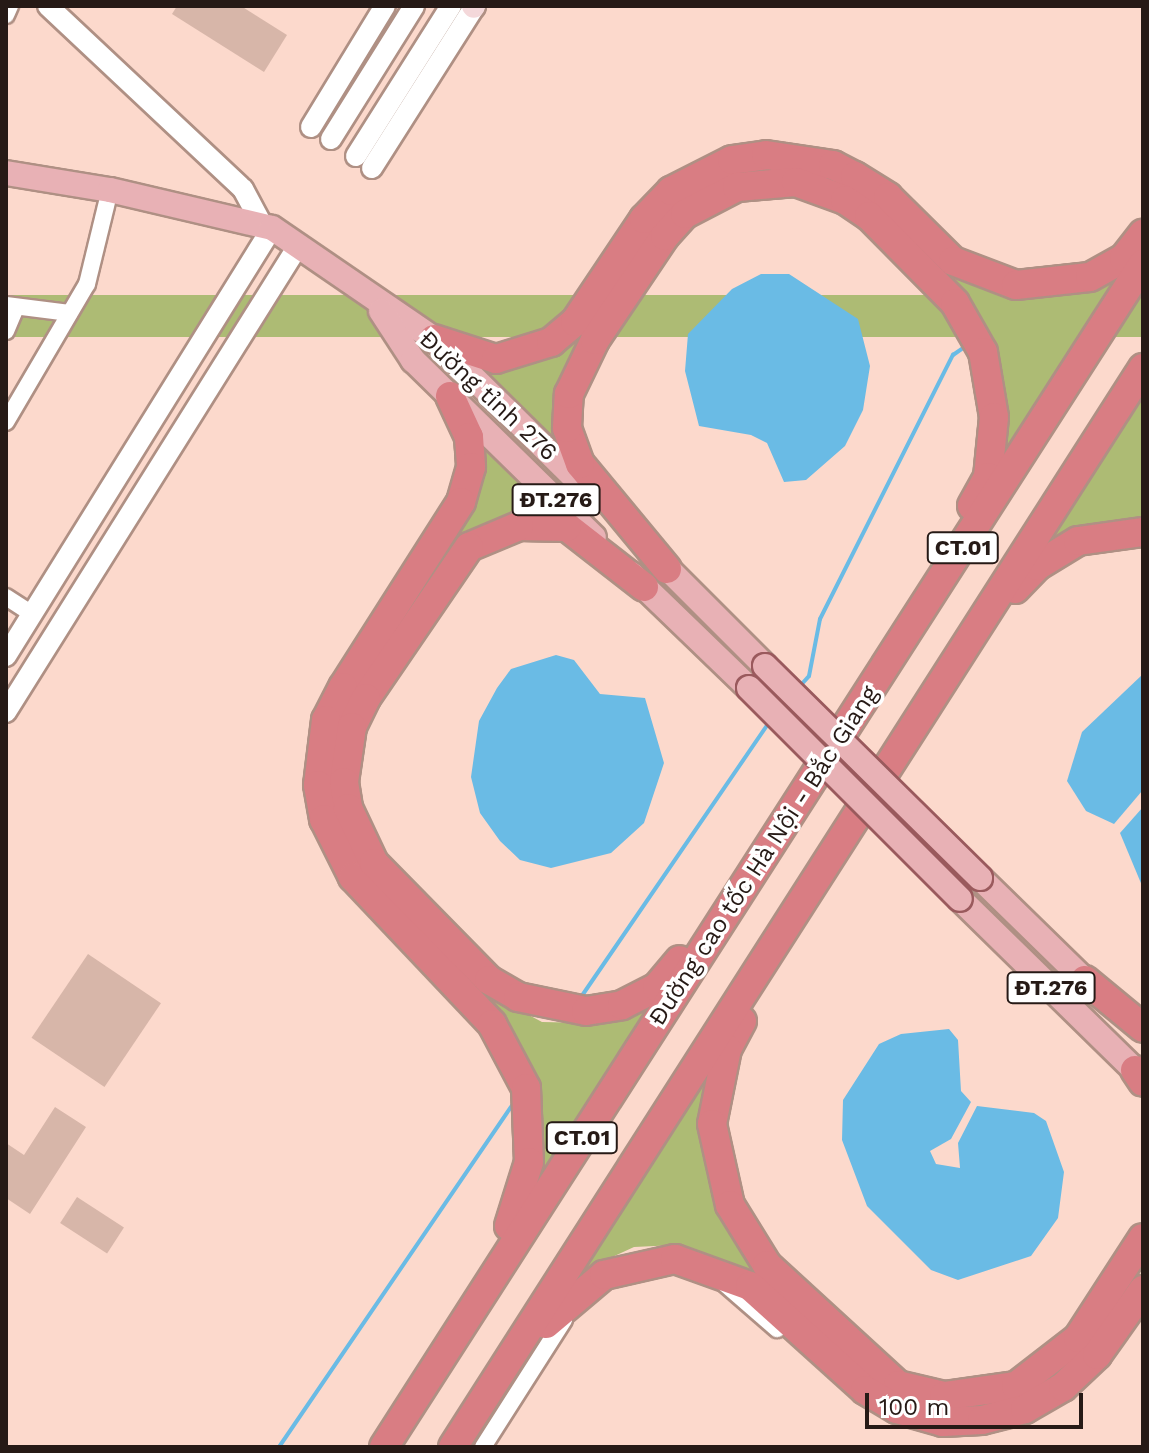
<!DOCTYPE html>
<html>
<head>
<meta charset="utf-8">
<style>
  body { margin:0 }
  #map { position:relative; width:1149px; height:1453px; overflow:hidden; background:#fcd9cc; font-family:"Work Sans",sans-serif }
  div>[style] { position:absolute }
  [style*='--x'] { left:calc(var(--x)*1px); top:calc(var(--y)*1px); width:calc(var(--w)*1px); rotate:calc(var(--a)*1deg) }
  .green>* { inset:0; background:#adbb74; transform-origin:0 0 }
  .water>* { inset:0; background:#6abbe5 }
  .stream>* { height:4px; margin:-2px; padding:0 2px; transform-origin:2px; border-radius:2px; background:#6abbe5 }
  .building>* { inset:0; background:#d7b6a9; transform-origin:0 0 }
  .roads { filter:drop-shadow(2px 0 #af9084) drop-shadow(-2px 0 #af9084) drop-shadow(0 2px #af9084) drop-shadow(0 -2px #af9084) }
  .minor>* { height:16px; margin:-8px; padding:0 8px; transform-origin:8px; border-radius:8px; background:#fff }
  .tertiary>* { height:20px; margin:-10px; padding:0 10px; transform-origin:10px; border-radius:10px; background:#fff }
  .secondary>* { height:22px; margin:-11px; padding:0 11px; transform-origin:11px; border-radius:11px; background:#f4d8da }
  .primary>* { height:24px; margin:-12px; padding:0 12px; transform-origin:12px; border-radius:12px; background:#e8b1b5 }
  .motorway>* { height:28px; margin:-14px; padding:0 14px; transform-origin:14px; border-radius:14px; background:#d97d83 }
  .bridges { filter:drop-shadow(2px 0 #9a5a5d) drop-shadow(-2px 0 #9a5a5d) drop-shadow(0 2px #9a5a5d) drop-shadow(0 -2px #9a5a5d) }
  .primary-bridge>* { height:24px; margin:-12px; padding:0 12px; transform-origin:12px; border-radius:12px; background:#e8b1b5 }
  span { translate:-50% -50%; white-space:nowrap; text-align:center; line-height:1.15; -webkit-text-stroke:7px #fff; paint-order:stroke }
  .shield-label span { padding:2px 6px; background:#fff; border:2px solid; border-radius:6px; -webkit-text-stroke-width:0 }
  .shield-label { font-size:22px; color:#261a16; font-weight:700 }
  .street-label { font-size:24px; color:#261a16 }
  .frame { position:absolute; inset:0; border:8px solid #261a16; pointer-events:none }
  .scale { position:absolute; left:865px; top:1393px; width:218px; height:36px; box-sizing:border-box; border:4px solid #261a16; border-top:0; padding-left:10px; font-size:24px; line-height:28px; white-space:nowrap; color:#261a16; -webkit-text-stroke:6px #fff; paint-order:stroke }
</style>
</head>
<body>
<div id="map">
  <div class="green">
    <i style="clip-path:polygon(942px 268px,1014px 296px,1096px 287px,1135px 268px,999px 481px,1003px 382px,995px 351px)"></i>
    <i style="left:1143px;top:295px;width:42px;height:1366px;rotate:90deg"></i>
    <i style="clip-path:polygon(587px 324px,563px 454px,477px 371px,526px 364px)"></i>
    <i style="clip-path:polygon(1143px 389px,1143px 526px,1035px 558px)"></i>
    <i style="clip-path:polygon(480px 437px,568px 517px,463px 543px,439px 563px,471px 506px)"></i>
    <i style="clip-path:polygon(476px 987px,542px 1022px,589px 1023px,665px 993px,528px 1210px,541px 1163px,535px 1085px)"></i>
    <i style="clip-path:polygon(710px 1059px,720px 1213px,759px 1275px,676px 1245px,634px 1247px,571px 1276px)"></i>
  </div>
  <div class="water">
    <i style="clip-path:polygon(761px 274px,789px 274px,858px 319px,870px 366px,863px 410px,845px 446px,806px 480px,784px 482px,767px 443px,751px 435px,699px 426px,685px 371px,688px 334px,732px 289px)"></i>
    <i style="clip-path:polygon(556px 655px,574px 660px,600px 694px,645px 698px,664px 763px,644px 823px,611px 853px,551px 868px,520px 860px,500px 841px,480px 813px,471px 777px,479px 721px,497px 688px,511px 669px)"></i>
    <i style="clip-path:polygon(1143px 674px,1142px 791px,1114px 824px,1086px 811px,1067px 781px,1082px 732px)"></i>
    <i style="clip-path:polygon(1143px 807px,1143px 888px,1120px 833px)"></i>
    <i style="clip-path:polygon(949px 1029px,958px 1040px,961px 1091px,971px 1102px,951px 1139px,930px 1151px,936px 1164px,960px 1168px,958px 1143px,977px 1106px,1034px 1113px,1046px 1121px,1064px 1172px,1058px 1218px,1031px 1256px,958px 1280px,931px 1270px,867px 1206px,842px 1140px,843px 1100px,879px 1044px,901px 1034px)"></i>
  </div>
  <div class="stream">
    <i style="--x:800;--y:686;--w:13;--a:-48"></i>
    <i style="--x:809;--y:676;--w:58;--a:-79.1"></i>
    <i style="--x:820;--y:619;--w:296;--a:-63.3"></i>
    <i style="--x:953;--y:355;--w:16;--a:-35"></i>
    <i style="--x:579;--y:1000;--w:340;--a:-55.6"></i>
    <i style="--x:279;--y:1447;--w:417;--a:-55.7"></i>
  </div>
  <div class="building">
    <i style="clip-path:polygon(177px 6px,241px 6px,287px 35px,264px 72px,172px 14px)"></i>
    <i style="left:88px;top:954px;width:88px;height:101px;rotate:34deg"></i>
    <i style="clip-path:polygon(55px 1107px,86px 1127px,30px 1214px,6px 1198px,6px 1143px,24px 1155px)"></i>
    <i style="left:77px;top:1197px;width:56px;height:31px;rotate:33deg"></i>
  </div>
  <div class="roads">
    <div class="minor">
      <i style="--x:6;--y:15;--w:10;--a:-66"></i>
      <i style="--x:6;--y:305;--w:64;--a:7.2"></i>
      <i style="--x:6;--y:331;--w:26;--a:-67"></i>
      <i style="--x:6;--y:422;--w:160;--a:-59.6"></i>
      <i style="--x:87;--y:284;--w:97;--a:-76.3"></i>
      <i style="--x:6;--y:597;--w:31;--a:33"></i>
      <i style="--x:725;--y:1284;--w:69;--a:40.9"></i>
      <i style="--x:483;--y:1447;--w:151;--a:-57.5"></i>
    </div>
    <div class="tertiary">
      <i style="--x:48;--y:6;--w:267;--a:43.2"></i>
      <i style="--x:243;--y:189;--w:38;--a:62"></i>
      <i style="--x:311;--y:127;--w:142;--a:-58.6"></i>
      <i style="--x:331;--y:139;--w:157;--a:-58"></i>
      <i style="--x:356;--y:156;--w:178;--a:-57.7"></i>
      <i style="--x:372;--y:168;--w:192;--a:-57.6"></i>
      <i style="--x:6;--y:656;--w:504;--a:-58.14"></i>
      <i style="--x:6;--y:712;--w:550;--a:-57.93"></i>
    </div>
    <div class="secondary">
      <i style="--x:473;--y:6;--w:1;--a:45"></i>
    </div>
    <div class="primary">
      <i style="--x:6;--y:173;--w:105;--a:9.3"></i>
      <i style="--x:110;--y:190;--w:166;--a:13.2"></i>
      <i style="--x:272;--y:228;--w:196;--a:34.4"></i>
      <i style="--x:434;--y:339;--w:219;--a:44.6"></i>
      <i style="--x:381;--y:311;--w:59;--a:56.9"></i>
      <i style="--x:413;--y:360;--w:253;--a:44.4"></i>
      <i style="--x:654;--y:555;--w:157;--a:45"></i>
      <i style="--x:631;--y:574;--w:164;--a:44"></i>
      <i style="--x:980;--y:878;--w:165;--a:44.3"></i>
      <i style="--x:960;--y:899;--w:256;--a:44.4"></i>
    </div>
    <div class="motorway">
      <i style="--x:434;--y:339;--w:65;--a:17.9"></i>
      <i style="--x:496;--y:359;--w:58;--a:-17.2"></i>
      <i style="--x:551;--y:342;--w:31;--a:-40"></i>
      <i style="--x:575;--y:322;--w:124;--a:-56.2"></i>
      <i style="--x:644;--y:219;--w:39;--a:-46"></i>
      <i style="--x:671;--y:191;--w:68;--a:-26.9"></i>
      <i style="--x:732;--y:160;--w:34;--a:-8"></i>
      <i style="--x:766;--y:155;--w:68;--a:8.5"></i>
      <i style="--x:833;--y:165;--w:25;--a:27"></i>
      <i style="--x:855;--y:176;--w:39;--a:32"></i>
      <i style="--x:888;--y:197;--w:91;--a:44.6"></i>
      <i style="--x:953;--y:261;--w:67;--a:20.9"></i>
      <i style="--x:1016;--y:285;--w:74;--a:-6.2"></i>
      <i style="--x:1090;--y:277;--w:39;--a:-29"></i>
      <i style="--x:1124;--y:258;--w:31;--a:-52"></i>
      <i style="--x:450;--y:396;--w:45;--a:65.1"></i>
      <i style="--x:469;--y:437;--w:30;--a:86"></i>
      <i style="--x:471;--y:467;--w:36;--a:106"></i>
      <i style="--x:461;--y:502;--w:219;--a:122.5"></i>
      <i style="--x:343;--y:687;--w:37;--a:117"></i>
      <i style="--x:326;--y:720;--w:65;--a:97"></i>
      <i style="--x:318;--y:785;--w:35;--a:80"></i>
      <i style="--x:324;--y:819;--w:65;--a:63.4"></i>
      <i style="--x:353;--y:877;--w:202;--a:46.6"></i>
      <i style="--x:492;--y:1024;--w:72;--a:62"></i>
      <i style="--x:526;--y:1088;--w:74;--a:87.7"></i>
      <i style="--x:529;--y:1162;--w:67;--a:107.4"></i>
      <i style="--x:667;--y:569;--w:136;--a:-129.6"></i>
      <i style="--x:580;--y:464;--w:38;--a:-110"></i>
      <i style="--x:567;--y:428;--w:34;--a:-87"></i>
      <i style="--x:569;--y:394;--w:60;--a:-64.3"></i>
      <i style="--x:595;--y:340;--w:125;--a:-56.1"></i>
      <i style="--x:665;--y:236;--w:30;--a:-48"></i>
      <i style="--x:685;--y:214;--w:59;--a:-27.4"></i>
      <i style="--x:737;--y:187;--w:59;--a:-4.8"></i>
      <i style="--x:796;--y:182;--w:52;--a:20.2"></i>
      <i style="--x:845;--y:200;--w:29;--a:34"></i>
      <i style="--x:869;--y:216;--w:122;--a:45.3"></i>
      <i style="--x:955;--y:303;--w:56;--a:60.3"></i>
      <i style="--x:983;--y:352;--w:66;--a:80.4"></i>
      <i style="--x:994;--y:417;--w:60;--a:95.7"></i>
      <i style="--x:988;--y:477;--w:33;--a:119"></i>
      <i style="--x:644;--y:587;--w:98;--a:-142.1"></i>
      <i style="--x:567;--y:527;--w:48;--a:-178.8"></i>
      <i style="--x:519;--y:526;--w:54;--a:157.2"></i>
      <i style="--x:469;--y:547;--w:183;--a:124.3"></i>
      <i style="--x:366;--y:698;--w:32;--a:116"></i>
      <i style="--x:352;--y:727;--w:56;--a:98.3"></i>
      <i style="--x:344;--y:782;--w:26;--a:81"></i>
      <i style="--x:348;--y:808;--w:61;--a:64.7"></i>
      <i style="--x:374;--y:863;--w:164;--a:45.5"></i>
      <i style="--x:489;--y:980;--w:34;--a:30"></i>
      <i style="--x:518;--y:997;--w:69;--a:11.6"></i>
      <i style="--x:586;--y:1011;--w:36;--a:-9"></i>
      <i style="--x:622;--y:1005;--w:39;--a:-27"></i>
      <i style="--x:657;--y:987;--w:35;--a:-50"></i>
      <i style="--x:1015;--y:589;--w:32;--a:-46"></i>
      <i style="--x:1037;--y:566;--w:48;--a:-31.4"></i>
      <i style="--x:1078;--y:541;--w:66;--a:-7.9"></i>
      <i style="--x:1085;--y:980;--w:75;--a:39.6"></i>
      <i style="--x:742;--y:1021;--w:32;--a:118"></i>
      <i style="--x:727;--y:1049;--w:76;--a:101.3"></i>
      <i style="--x:712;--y:1124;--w:83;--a:77.5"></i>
      <i style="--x:730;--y:1205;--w:70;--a:58.3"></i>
      <i style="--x:767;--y:1265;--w:178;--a:42.5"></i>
      <i style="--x:898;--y:1385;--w:47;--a:13.4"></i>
      <i style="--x:944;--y:1396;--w:73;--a:-7.9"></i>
      <i style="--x:1016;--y:1386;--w:78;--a:-37.7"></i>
      <i style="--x:1078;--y:1338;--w:119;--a:-57"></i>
      <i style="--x:1135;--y:1070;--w:14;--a:56"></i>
      <i style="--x:546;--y:1324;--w:76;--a:-40.2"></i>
      <i style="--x:604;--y:1275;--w:73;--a:-12.7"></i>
      <i style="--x:675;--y:1259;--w:80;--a:19.8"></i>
      <i style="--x:750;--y:1286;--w:155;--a:42.1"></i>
      <i style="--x:865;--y:1390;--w:37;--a:31"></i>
      <i style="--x:897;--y:1409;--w:48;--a:15.8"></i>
      <i style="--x:943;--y:1422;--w:39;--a:-3"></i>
      <i style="--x:982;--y:1420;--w:44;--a:-14.3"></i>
      <i style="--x:1025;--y:1409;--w:44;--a:-30.1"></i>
      <i style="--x:1063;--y:1387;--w:47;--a:-43.3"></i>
      <i style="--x:1097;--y:1355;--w:80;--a:-54.7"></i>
      <i style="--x:384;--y:1447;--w:1406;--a:-57.32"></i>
      <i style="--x:453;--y:1447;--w:1281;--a:-57.4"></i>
    </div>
  </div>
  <div class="bridges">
    <div class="primary-bridge">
      <i style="--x:765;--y:666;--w:302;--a:44.6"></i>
      <i style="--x:749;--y:688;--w:298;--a:45"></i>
    </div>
  </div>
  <div class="shield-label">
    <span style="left:556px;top:500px">ĐT.276</span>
    <span style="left:963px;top:548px">CT.01</span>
    <span style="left:1051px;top:988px">ĐT.276</span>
    <span style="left:582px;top:1138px">CT.01</span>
  </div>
  <div class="street-label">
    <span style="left:488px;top:396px;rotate:43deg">Đường tỉnh 276</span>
    <span style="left:764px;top:856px;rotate:-57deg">Đường cao tốc Hà Nội - Bắc Giang</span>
  </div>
  <div class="frame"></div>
  <div class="scale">100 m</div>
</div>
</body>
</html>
